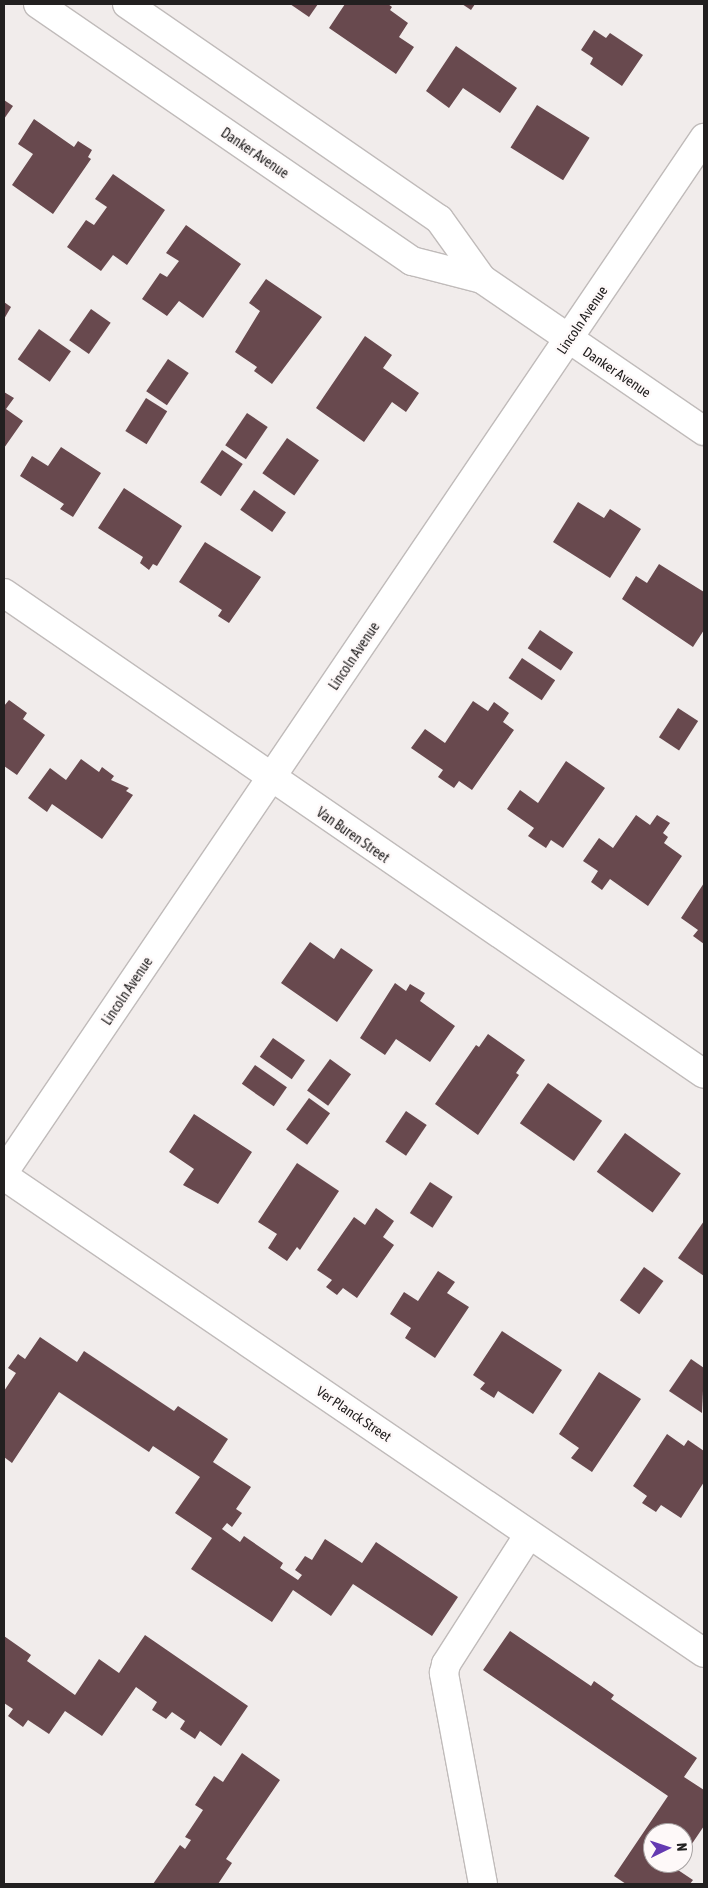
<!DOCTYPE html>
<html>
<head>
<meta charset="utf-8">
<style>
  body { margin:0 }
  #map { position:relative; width:708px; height:1888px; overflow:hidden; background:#f1eceb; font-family:"Asap Condensed",sans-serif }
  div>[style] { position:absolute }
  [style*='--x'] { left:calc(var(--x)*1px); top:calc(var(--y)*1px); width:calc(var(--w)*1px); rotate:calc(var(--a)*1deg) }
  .building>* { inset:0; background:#68494e; transform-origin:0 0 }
  .roads { filter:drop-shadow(1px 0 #c0bbba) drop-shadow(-1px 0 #c0bbba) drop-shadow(0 1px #c0bbba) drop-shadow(0 -1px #c0bbba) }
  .minor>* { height:28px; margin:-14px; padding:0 14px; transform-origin:14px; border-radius:14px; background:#fff }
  span { translate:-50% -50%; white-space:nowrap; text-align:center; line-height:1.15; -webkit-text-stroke:5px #fef9f9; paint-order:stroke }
  .street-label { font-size:14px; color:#222020 }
  .frame { position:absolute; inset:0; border:5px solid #222020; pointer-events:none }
  .north { position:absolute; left:643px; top:1823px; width:50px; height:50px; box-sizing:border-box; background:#fef9f9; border:1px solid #a6a2a2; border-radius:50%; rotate:86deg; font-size:14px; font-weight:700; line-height:20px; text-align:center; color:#222020 }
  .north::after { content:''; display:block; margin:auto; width:18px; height:22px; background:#643ab2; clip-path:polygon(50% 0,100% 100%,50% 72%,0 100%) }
</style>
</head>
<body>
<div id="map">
  <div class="building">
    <i style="clip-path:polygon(290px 4px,318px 4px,309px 17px)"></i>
    <i style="clip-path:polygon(345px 4px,388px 4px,392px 7px,390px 10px,408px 23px,399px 37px,414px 47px,396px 74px,329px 28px)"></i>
    <i style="clip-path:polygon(462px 4px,475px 4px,471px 10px)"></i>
    <i style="clip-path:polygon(594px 30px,606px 38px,610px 33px,643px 55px,622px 86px,590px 64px,593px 58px,581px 50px)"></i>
    <i style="clip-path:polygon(456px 46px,517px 88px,500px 113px,463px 88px,449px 108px,426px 91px)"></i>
    <i style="clip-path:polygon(4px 100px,13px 106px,4px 119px)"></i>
    <i style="left:537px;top:105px;width:62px;height:50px;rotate:32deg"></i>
    <i style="clip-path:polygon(34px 119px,74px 147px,78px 141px,92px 150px,88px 157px,91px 159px,53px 214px,12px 185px,33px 154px,18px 144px)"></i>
    <i style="clip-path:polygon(113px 174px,165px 210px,127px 265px,113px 255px,101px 271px,67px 247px,86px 220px,94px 225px,107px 207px,95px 199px)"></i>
    <i style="clip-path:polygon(186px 225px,241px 264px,203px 318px,179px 301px,167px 316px,142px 299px,160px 273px,167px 277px,179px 261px,166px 253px)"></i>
    <i style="clip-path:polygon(266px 279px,322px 317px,272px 384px,254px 371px,257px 367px,235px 352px,260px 311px,249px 303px)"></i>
    <i style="clip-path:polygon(4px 302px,11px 307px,4px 319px)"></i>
    <i style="left:91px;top:309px;width:24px;height:38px;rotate:35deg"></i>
    <i style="left:39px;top:329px;width:39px;height:37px;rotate:35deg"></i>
    <i style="clip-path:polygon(365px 336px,392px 355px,383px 368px,419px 393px,406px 412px,392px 402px,364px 442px,316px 408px)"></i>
    <i style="left:168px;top:359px;width:25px;height:39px;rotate:34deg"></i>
    <i style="clip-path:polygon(4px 392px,14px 398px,6px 409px,23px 421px,4px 448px)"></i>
    <i style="left:146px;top:398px;width:25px;height:39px;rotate:32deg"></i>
    <i style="left:247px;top:413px;width:25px;height:39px;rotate:34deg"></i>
    <i style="left:287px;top:438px;width:39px;height:43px;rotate:35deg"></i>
    <i style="clip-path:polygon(61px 447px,101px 473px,73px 517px,60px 509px,64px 504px,20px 476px,32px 456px,48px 466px)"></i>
    <i style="left:222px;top:450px;width:25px;height:39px;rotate:34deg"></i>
    <i style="clip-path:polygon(124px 488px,182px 526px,157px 566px,153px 564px,149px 570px,140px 563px,143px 557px,98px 528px)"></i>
    <i style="left:254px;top:490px;width:39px;height:24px;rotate:35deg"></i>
    <i style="clip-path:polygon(578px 502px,604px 518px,610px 509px,641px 529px,610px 578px,553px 542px)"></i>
    <i style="clip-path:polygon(205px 542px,261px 577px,229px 623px,218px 616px,222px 610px,179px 582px)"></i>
    <i style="clip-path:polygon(659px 564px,704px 592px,704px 630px,693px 647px,622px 599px,636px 576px,647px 583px)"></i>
    <i style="left:540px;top:630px;width:40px;height:22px;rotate:34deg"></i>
    <i style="left:522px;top:658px;width:40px;height:24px;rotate:34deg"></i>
    <i style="clip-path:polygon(9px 700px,27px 713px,23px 719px,45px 735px,17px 775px,4px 766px,4px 706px)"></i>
    <i style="clip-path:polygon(473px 701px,488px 711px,494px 702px,509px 713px,503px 722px,514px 730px,472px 790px,459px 781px,454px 788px,438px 777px,443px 770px,411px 748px,425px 729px,445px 743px)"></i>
    <i style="left:678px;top:708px;width:24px;height:35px;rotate:33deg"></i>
    <i style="clip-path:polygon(81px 759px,99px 772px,102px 767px,114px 776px,111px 780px,129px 788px,126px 791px,133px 795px,102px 839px,52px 804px,47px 812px,28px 798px,50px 768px,66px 780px)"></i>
    <i style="clip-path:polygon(566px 761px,605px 788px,563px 848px,551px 840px,546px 848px,528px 836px,534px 828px,507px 809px,520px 790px,538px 803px)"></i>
    <i style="clip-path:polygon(636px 815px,650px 825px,657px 815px,670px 823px,663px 833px,668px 837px,664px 843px,682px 856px,648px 906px,610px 879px,602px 890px,591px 882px,598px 871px,583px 861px,599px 838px,613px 848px)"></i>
    <i style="clip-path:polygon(704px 883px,704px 944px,693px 936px,698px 930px,681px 918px)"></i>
    <i style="clip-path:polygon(310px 942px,334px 959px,341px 948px,373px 970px,337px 1022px,281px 983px)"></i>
    <i style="clip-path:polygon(395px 983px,406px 991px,410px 984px,425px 993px,420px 1001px,455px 1026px,430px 1062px,396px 1039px,385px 1055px,360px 1038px)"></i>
    <i style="clip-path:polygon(488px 1034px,525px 1060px,516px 1073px,519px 1075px,478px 1135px,435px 1104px,476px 1045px,479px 1047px)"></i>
    <i style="left:273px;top:1038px;width:39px;height:23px;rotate:35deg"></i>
    <i style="left:330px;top:1059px;width:26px;height:39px;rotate:36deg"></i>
    <i style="left:255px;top:1065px;width:39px;height:23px;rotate:35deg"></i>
    <i style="left:548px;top:1083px;width:66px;height:49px;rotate:35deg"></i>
    <i style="left:309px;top:1098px;width:26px;height:39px;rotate:36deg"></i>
    <i style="left:406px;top:1111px;width:25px;height:37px;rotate:34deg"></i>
    <i style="clip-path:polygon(194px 1114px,252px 1152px,218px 1204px,183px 1185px,194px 1169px,169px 1152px)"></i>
    <i style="left:625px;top:1133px;width:69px;height:48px;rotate:36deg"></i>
    <i style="clip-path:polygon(297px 1163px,339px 1191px,300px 1250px,297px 1247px,287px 1261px,268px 1248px,277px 1234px,258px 1222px)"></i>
    <i style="left:430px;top:1182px;width:27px;height:37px;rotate:33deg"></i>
    <i style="clip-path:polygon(376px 1208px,394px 1221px,383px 1237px,394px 1245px,357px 1298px,343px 1288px,337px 1295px,326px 1287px,332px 1280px,317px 1270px,354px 1217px,365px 1225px)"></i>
    <i style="clip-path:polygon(704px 1221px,704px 1276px,678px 1258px)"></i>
    <i style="left:644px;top:1267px;width:24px;height:41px;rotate:36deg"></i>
    <i style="clip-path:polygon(438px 1271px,455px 1282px,447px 1293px,469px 1307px,435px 1358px,405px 1338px,411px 1328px,390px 1314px,404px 1292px,418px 1301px)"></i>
    <i style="clip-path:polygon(502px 1331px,562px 1370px,533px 1414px,498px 1391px,494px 1398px,480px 1389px,485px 1383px,473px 1375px)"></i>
    <i style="clip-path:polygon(40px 1337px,77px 1362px,84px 1351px,174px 1411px,178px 1406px,228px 1439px,213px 1462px,251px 1487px,236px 1509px,242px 1513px,232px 1527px,227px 1523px,222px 1529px,240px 1542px,244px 1536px,283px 1563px,280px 1568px,298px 1580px,302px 1575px,295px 1570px,305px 1556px,312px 1560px,325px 1539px,362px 1563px,376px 1542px,458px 1597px,432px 1636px,353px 1584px,331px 1616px,293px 1590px,272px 1622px,191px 1569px,212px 1538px,175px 1513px,200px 1477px,153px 1446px,149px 1452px,59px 1392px,12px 1463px,4px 1457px,4px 1391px,16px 1373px,8px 1368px,18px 1354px,25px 1359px)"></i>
    <i style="clip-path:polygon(691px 1359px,704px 1368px,702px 1413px,669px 1391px)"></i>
    <i style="clip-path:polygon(599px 1372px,641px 1399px,592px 1472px,571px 1458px,579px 1448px,559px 1434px)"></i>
    <i style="clip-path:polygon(667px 1434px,684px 1446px,688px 1440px,704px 1451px,704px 1482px,681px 1518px,661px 1505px,656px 1512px,642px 1503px,647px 1496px,633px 1486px)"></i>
    <i style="clip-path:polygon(510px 1631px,591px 1686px,594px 1681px,614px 1695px,611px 1699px,697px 1758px,684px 1777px,704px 1790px,704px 1826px,683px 1857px,683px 1833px,653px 1833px,653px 1863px,679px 1863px,675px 1868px,693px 1880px,690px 1884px,626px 1884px,614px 1876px,668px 1796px,483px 1670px)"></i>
    <i style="clip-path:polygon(145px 1635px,248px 1706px,221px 1746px,200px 1731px,195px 1739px,180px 1729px,185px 1721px,172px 1712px,166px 1719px,152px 1710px,157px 1702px,136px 1687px,102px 1736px,65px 1711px,49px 1734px,28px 1720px,23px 1727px,8px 1716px,13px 1709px,4px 1703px,4px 1636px,31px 1655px,27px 1661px,75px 1695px,99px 1659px,119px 1673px)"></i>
    <i style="clip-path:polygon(242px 1753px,280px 1780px,226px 1859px,232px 1863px,218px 1884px,153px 1884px,180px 1845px,185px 1849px,191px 1840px,185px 1837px,203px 1810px,195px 1805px,214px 1776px,223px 1782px)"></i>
  </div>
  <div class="roads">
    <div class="minor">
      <i style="--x:38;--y:4;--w:454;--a:34.5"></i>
      <i style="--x:412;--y:261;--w:72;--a:14.4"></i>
      <i style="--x:127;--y:4;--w:379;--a:34.6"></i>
      <i style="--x:439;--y:219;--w:74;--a:54.4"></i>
      <i style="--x:482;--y:279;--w:269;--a:34.4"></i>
      <i style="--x:4;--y:593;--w:849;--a:34.49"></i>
      <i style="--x:4;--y:1172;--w:1249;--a:-55.9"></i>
      <i style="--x:4;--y:1176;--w:847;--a:34.27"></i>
      <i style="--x:483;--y:1884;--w:215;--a:-100.5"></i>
      <i style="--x:444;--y:1673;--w:9;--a:-77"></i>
      <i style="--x:446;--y:1664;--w:154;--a:-57.4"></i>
    </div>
  </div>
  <div class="street-label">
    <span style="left:255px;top:153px;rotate:34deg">Danker Avenue</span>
    <span style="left:582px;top:320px;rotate:-56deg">Lincoln Avenue</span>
    <span style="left:617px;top:372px;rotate:34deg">Danker Avenue</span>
    <span style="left:354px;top:656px;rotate:-56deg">Lincoln Avenue</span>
    <span style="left:353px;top:835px;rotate:35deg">Van Buren Street</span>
    <span style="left:127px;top:991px;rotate:-56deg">Lincoln Avenue</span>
    <span style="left:354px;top:1414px;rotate:34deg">Ver Planck Street</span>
  </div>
  <div class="frame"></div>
  <div class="north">N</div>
</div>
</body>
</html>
